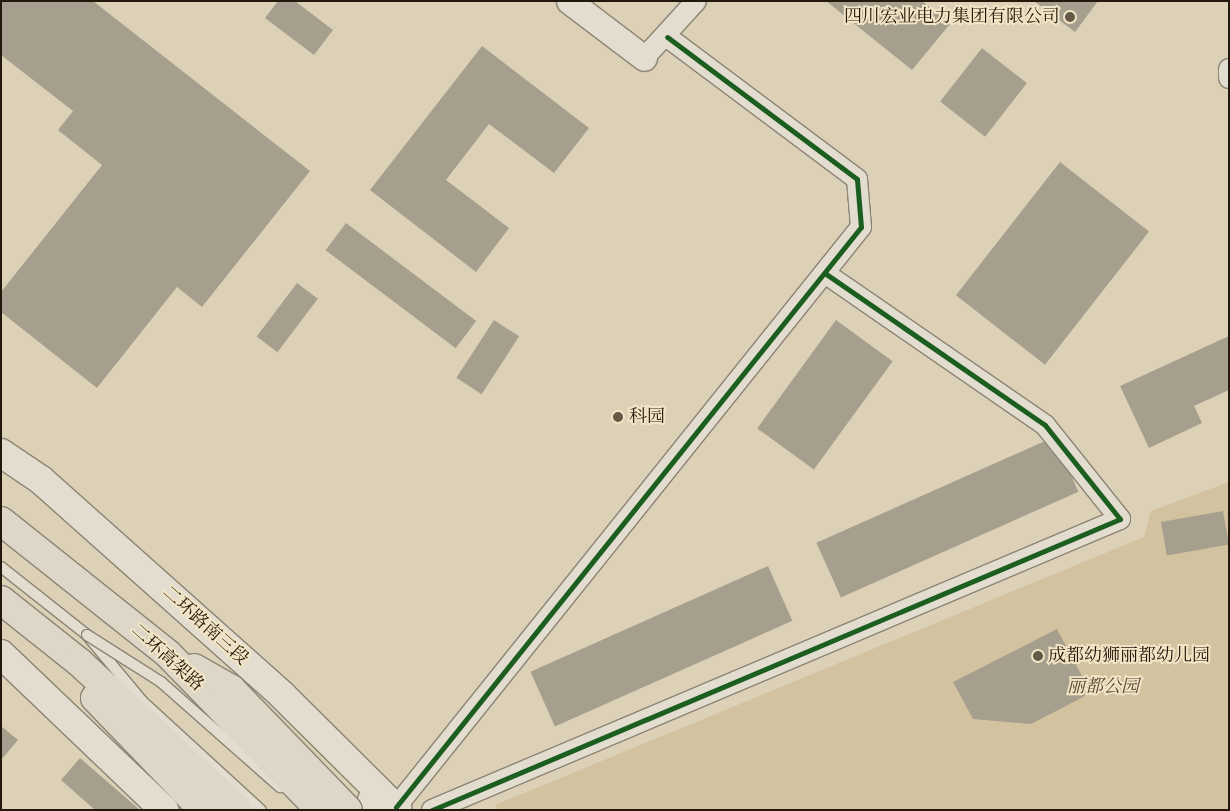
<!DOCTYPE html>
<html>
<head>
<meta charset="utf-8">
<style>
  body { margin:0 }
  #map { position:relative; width:1230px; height:811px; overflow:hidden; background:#dcd1b7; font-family:"Old Standard TT","Noto Serif SC",serif }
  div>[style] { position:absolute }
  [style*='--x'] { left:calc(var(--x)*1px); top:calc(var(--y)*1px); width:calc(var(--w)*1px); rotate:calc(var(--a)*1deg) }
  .green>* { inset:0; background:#d2c2a0 }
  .building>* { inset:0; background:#a79f8e; transform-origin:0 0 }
  .roads { filter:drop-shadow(1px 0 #8c8474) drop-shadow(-1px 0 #8c8474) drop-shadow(0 1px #8c8474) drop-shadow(0 -1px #8c8474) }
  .service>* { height:10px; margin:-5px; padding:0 5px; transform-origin:5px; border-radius:5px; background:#e3ddd0 }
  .minor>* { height:20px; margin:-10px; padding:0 10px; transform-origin:10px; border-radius:10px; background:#e3ddd0 }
  .tertiary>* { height:25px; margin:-12.5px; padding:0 12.5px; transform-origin:12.5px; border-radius:12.5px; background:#e3ddd0 }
  .secondary>* { height:28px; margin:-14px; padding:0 14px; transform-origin:14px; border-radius:14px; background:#e3ddd0 }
  .trunk>* { height:28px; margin:-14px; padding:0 14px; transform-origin:14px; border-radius:14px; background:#ded7c8 }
  .bridges { filter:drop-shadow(1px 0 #8c8474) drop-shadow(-1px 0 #8c8474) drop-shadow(0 1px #8c8474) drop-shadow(0 -1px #8c8474) }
  .service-bridge>* { height:10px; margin:-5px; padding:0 5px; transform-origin:5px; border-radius:5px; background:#e3ddd0 }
  .trunk-bridge>* { height:28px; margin:-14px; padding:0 14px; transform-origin:14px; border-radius:14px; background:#ded7c8 }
  .cycleway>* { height:5px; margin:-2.5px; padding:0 2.5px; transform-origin:2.5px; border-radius:2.5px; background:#1b5e20 }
  .dots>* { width:14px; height:14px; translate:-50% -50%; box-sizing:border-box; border:2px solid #f2e5c6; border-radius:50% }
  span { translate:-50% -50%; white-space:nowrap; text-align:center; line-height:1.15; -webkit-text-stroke:4px #f2e5c6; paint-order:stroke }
  .poi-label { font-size:18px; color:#24170b }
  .right { translate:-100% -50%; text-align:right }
  .left { translate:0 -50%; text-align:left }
  .street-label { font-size:18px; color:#24170b }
  .park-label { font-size:18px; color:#564732; font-style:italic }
  .frame { position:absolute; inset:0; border:2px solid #24170b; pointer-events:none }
</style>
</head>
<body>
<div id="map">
  <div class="green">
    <i style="clip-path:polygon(1229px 482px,1229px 810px,498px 810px,495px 805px,1144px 537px,1151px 511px)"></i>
  </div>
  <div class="building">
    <i style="clip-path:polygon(1px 1px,93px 1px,310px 171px,202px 307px,177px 287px,97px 388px,1px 312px,1px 292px,102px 165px,58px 130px,73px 111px,1px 55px)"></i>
    <i style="clip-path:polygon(278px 1px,295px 1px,333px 30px,314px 55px,265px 18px)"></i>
    <i style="clip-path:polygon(826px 1px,922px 1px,950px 24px,912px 70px)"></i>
    <i style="clip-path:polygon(1034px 1px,1098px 1px,1075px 32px)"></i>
    <i style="clip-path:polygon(482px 46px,589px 128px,554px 173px,489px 124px,446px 180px,509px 228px,476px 272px,370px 190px)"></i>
    <i style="left:982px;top:48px;width:57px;height:68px;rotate:38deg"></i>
    <i style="left:1060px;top:162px;width:113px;height:169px;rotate:38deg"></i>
    <i style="left:346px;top:223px;width:163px;height:34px;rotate:37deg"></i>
    <i style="left:297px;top:283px;width:26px;height:67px;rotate:37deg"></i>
    <i style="left:494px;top:320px;width:30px;height:69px;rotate:33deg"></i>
    <i style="left:836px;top:320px;width:70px;height:134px;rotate:36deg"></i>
    <i style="clip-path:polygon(1229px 336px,1229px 390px,1194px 406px,1202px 423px,1149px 448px,1120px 386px)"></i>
    <i style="left:1054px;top:437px;width:60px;height:260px;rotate:66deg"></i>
    <i style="left:1223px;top:511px;width:34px;height:63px;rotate:80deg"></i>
    <i style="left:768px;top:566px;width:60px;height:260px;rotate:66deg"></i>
    <i style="clip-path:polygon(1057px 629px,1091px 693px,1031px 724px,973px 719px,953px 682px)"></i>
    <i style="clip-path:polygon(1px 726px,18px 740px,1px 760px)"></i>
    <i style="clip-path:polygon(80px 758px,140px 810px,95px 810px,61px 780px)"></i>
  </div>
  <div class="roads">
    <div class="service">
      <i style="--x:1;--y:567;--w:110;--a:38.3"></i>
      <i style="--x:87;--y:635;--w:86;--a:50.2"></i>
      <i style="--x:142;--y:701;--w:161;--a:42.5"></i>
    </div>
    <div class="minor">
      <i style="--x:644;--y:58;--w:77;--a:-47.6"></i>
      <i style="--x:1229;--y:69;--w:9;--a:90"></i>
      <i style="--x:396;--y:807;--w:743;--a:-51.28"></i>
      <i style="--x:861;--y:227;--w:48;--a:-94.8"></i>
      <i style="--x:857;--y:179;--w:237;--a:-143.2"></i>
      <i style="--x:432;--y:810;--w:747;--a:-22.93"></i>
      <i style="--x:1120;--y:519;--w:120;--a:-128.6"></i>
      <i style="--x:1045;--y:425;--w:267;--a:-145.4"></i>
    </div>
    <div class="tertiary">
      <i style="--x:569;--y:1;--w:94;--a:37.2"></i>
      <i style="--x:366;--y:810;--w:25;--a:-69"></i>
    </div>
    <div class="secondary">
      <i style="--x:1;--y:453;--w:48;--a:34"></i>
      <i style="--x:41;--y:480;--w:323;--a:41.7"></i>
      <i style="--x:282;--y:695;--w:163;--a:44.8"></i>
      <i style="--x:1;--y:654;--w:226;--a:43.7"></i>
    </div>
    <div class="trunk">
      <i style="--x:1;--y:600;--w:100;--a:38.5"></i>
      <i style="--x:79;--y:662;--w:217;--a:42.9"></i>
      <i style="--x:95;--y:698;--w:156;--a:46"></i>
    </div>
  </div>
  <div class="bridges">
    <div class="service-bridge">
      <i style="--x:87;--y:635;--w:88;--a:32.4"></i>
      <i style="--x:161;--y:682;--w:159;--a:41.4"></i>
    </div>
    <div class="trunk-bridge">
      <i style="--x:1;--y:521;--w:213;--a:38.5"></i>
      <i style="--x:168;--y:654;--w:218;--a:45.7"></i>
      <i style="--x:194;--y:668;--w:43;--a:29.6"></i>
      <i style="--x:231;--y:689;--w:168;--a:46"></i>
    </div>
  </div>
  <div class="cycleway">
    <i style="--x:396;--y:807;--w:743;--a:-51.28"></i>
    <i style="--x:861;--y:227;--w:48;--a:-94.8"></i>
    <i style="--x:857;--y:179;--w:237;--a:-143.2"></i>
    <i style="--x:432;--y:810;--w:747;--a:-22.93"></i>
    <i style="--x:1120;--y:519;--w:120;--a:-128.6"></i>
    <i style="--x:1045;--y:425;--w:267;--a:-145.4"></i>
  </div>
  <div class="dots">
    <i style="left:1070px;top:17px;background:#645847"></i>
    <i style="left:618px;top:417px;background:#645847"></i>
    <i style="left:1038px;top:656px;background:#645847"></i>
  </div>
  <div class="poi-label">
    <span class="right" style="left:1060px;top:17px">四川宏业电力集团有限公司</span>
    <span class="left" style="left:629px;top:417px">科园</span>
    <span class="left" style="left:1048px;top:656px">成都幼狮丽都幼儿园</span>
  </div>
  <div class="street-label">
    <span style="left:205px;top:626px;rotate:42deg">二环路南三段</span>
    <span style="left:167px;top:658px;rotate:42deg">二环高架路</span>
  </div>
  <div class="park-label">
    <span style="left:1103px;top:687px">丽都公园</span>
  </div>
  <div class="frame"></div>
</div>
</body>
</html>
